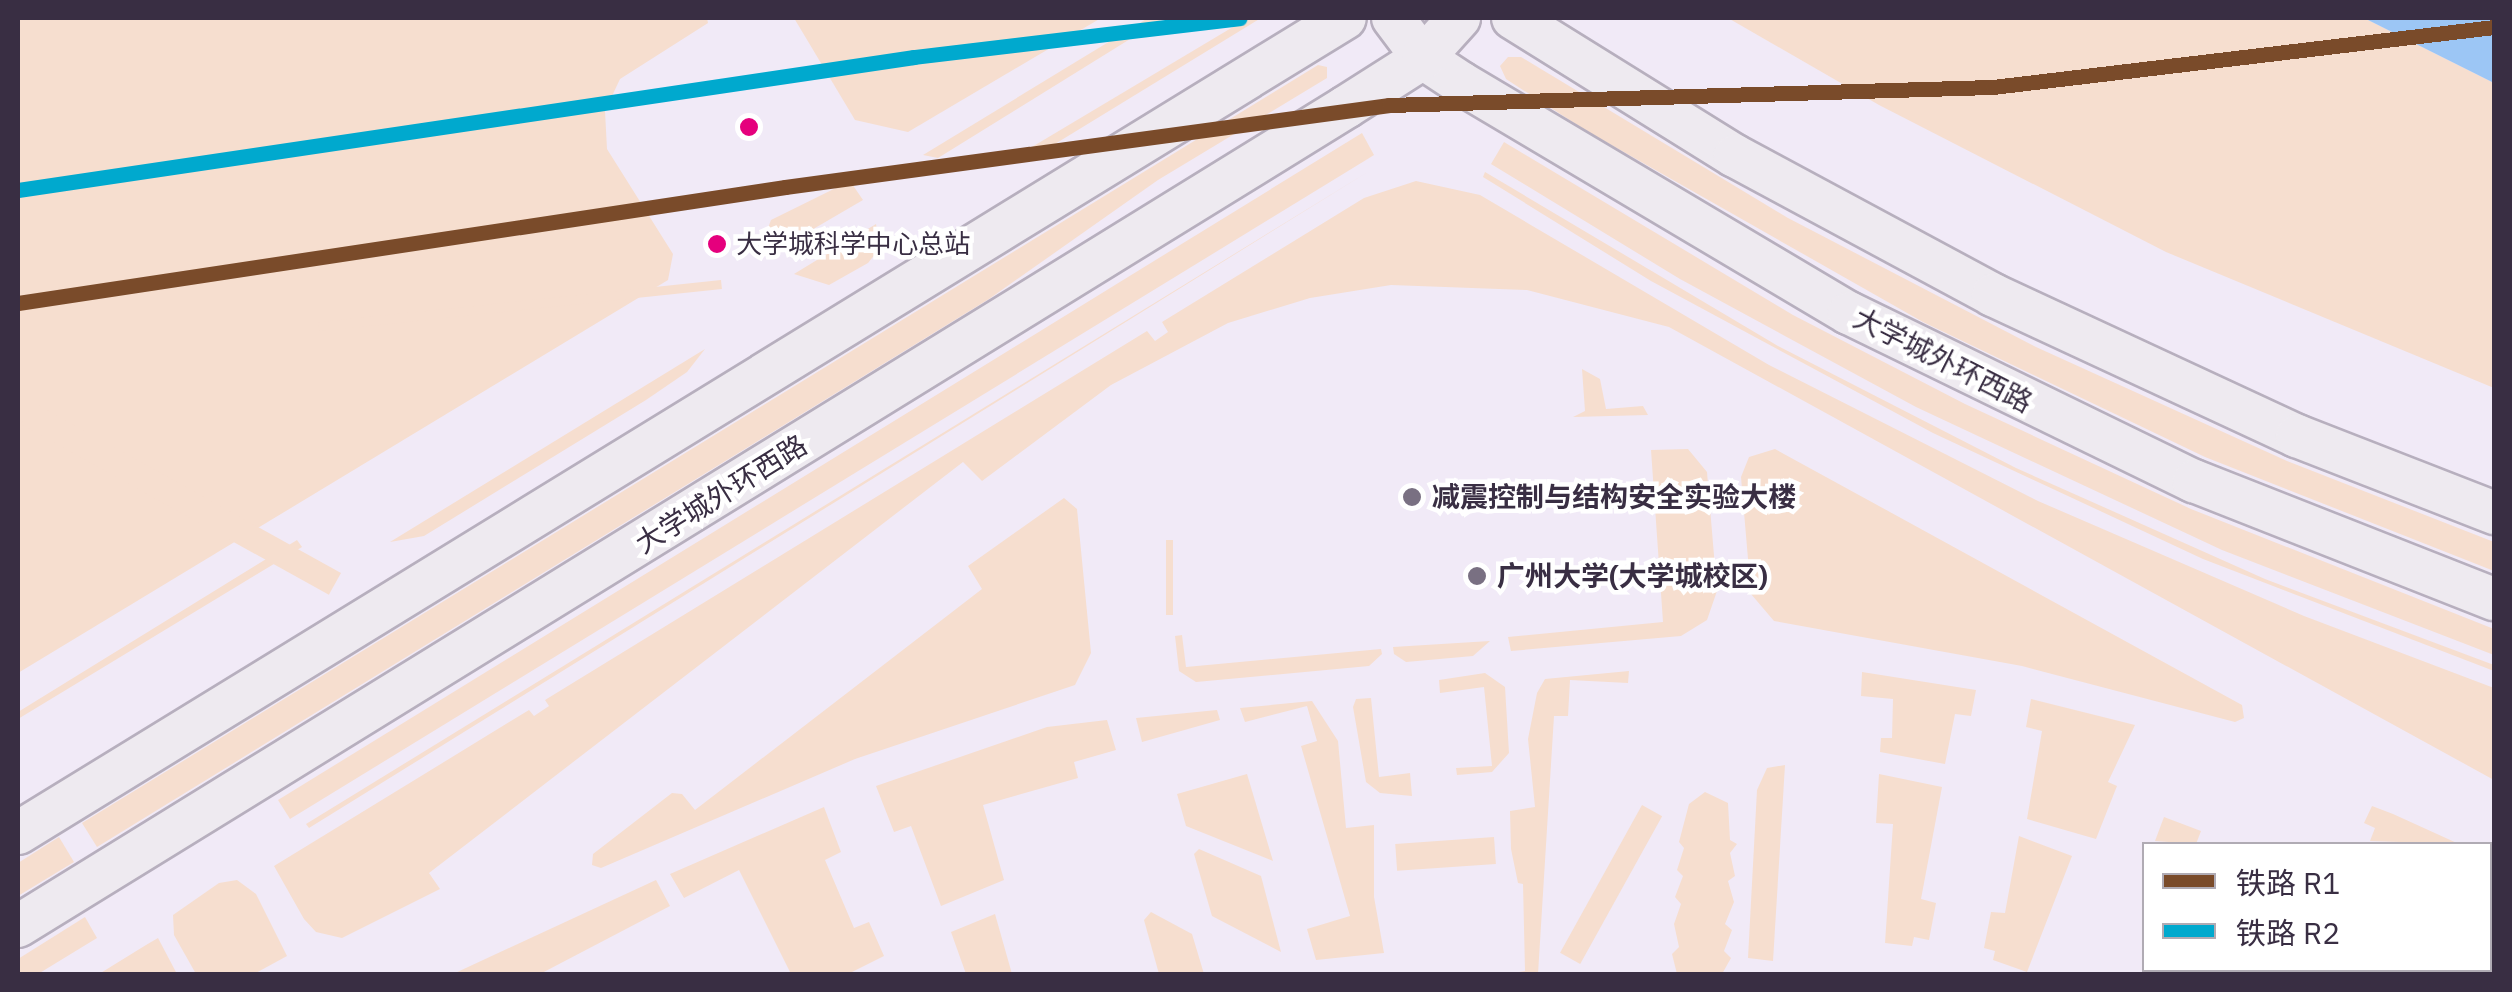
<!DOCTYPE html>
<html>
<head>
<meta charset="utf-8">
<style>
  body { margin:0 }
  #map { position:relative; width:2512px; height:992px; overflow:hidden; background:#f1eaf7; font-family:"IBM Plex Sans","Noto Sans SC",sans-serif }
  div>[style] { position:absolute }
  [style*='--x'] { left:calc(var(--x)*1px); top:calc(var(--y)*1px); width:calc(var(--w)*1px); rotate:calc(var(--a)*1deg) }
  .green>* { inset:0; background:#f6decf; transform-origin:0 0 }
  .water>* { inset:0; background:#9cc6f5 }
  .roads { filter:drop-shadow(2px 0 #b7afbe) drop-shadow(-2px 0 #b7afbe) drop-shadow(0 2px #b7afbe) drop-shadow(0 -2px #b7afbe) }
  .major>* { height:42px; margin:-21px; padding:0 21px; transform-origin:21px; border-radius:21px; background:#eeeaf0 }
  .rail-1>* { height:15px; margin:-7.5px; padding:0 7.5px; transform-origin:7.5px; border-radius:7.5px; background:#7a4b2a }
  .rail-2>* { height:15px; margin:-7.5px; padding:0 7.5px; transform-origin:7.5px; border-radius:7.5px; background:#00a9ce }
  .dots>* { width:28px; height:28px; translate:-50% -50%; box-sizing:border-box; border:5px solid #fff; border-radius:50% }
  span { translate:-50% -50%; white-space:nowrap; text-align:center; line-height:1.15; -webkit-text-stroke:9px #fff; paint-order:stroke }
  .bus-label { font-size:26px; color:#392e43 }
  .left { translate:0 -50%; text-align:left }
  .street-label { font-size:28px; color:#392e43 }
  .poi-label { font-size:28px; color:#392e43; font-weight:700 }
  .frame { position:absolute; inset:0; border:20px solid #392e43; pointer-events:none }
  .legend { position:absolute; left:2142px; top:842px; width:350px; height:130px; box-sizing:border-box; background:#fff; border:2px solid #b0abb4; margin:0; padding:12px 18px; list-style:none; font-size:30px; color:#392e43 }
  .legend li { display:flex; align-items:center; gap:20px; height:50px }
  .legend b { width:50px; border:2px solid #b0abb4 }
</style>
</head>
<body>
<div id="map">
  <div class="green">
    <i style="clip-path:polygon(18px 18px,707px 18px,708px 23px,620px 79px,605px 111px,607px 149px,673px 254px,668px 280px,18px 673px)"></i>
    <i style="clip-path:polygon(794px 18px,1101px 18px,908px 132px,855px 120px)"></i>
    <i style="clip-path:polygon(1148px 18px,1164px 18px,938px 158px,923px 155px)"></i>
    <i style="clip-path:polygon(1248px 18px,1261px 18px,1037px 155px,1010px 160px)"></i>
    <i style="clip-path:polygon(1728px 18px,2364px 18px,2494px 83px,2494px 388px,2166px 252px,1879px 105px)"></i>
    <i style="clip-path:polygon(1508px 57px,1521px 57px,1788px 218px,2036px 347px,2287px 461px,2494px 542px,2494px 571px,2205px 457px,1923px 322px,1585px 130px,1506px 79px,1500px 66px)"></i>
    <i style="clip-path:polygon(1318px 65px,1327px 67px,1327px 78px,1158px 180px,989px 299px,97px 847px,82px 823px)"></i>
    <i style="clip-path:polygon(1362px 133px,1374px 155px,1366px 160px,290px 819px,278px 800px)"></i>
    <i style="clip-path:polygon(1504px 142px,1793px 315px,1965px 404px,2191px 509px,2494px 629px,2494px 655px,2222px 550px,1916px 407px,1680px 279px,1491px 164px)"></i>
    <i style="clip-path:polygon(1371px 170px,309px 828px,306px 824px)"></i>
    <i style="clip-path:polygon(1485px 172px,1778px 346px,2016px 468px,2265px 579px,2494px 665px,2494px 671px,2203px 559px,1933px 433px,1651px 281px,1483px 177px)"></i>
    <i style="clip-path:polygon(850px 181px,863px 200px,779px 249px,768px 228px,771px 220px)"></i>
    <i style="clip-path:polygon(1416px 181px,1480px 195px,1769px 365px,2038px 501px,2304px 616px,2494px 688px,2494px 780px,1669px 327px,1527px 290px,1391px 285px,1310px 298px,1228px 323px,1111px 385px,982px 481px,963px 462px,429px 873px,440px 889px,342px 938px,316px 932px,304px 919px,274px 866px,529px 710px,534px 716px,549px 706px,545px 700px,1147px 331px,1155px 341px,1168px 332px,1162px 322px,1364px 198px)"></i>
    <i style="clip-path:polygon(876px 224px,880px 248px,868px 263px,829px 285px,794px 274px)"></i>
    <i style="left:721px;top:280px;width:9px;height:405px;rotate:84deg"></i>
    <i style="clip-path:polygon(705px 349px,687px 372px,646px 400px,424px 536px,390px 542px)"></i>
    <i style="clip-path:polygon(1582px 369px,1600px 379px,1606px 409px,1643px 406px,1648px 415px,1573px 417px,1585px 411px)"></i>
    <i style="clip-path:polygon(1688px 449px,1707px 472px,1717px 591px,1707px 620px,1681px 636px,1511px 651px,1508px 637px,1663px 622px,1651px 450px)"></i>
    <i style="clip-path:polygon(1775px 449px,2242px 705px,2244px 718px,2235px 722px,2022px 666px,1774px 621px,1751px 594px,1741px 477px,1749px 457px)"></i>
    <i style="clip-path:polygon(1064px 498px,1077px 509px,1091px 653px,1075px 685px,855px 759px,601px 868px,592px 865px,593px 854px,672px 793px,682px 794px,695px 810px,982px 589px,968px 566px)"></i>
    <i style="clip-path:polygon(297px 540px,302px 547px,18px 719px,18px 712px)"></i>
    <i style="left:1166px;top:540px;width:7px;height:75px"></i>
    <i style="left:341px;top:573px;width:25px;height:352px;rotate:119deg"></i>
    <i style="clip-path:polygon(1182px 635px,1186px 667px,1381px 649px,1382px 654px,1369px 666px,1196px 682px,1179px 671px,1175px 636px)"></i>
    <i style="clip-path:polygon(1490px 641px,1473px 656px,1406px 662px,1394px 654px,1393px 647px)"></i>
    <i style="clip-path:polygon(1629px 671px,1628px 683px,1570px 680px,1568px 716px,1554px 716px,1538px 974px,1507px 974px,1525px 971px,1523px 884px,1518px 883px,1511px 849px,1510px 811px,1535px 807px,1528px 739px,1537px 693px,1545px 679px)"></i>
    <i style="clip-path:polygon(1862px 672px,1976px 690px,1971px 716px,1955px 714px,1945px 764px,1880px 752px,1881px 738px,1892px 738px,1893px 699px,1861px 696px)"></i>
    <i style="clip-path:polygon(1485px 673px,1505px 687px,1509px 753px,1492px 772px,1457px 775px,1456px 768px,1492px 766px,1484px 687px,1440px 693px,1439px 680px)"></i>
    <i style="clip-path:polygon(1371px 698px,1379px 777px,1410px 773px,1412px 796px,1380px 793px,1366px 782px,1353px 707px,1356px 699px)"></i>
    <i style="clip-path:polygon(2031px 699px,2135px 725px,2108px 782px,2117px 786px,2096px 839px,2027px 819px,2042px 731px,2026px 727px)"></i>
    <i style="clip-path:polygon(1312px 701px,1338px 741px,1346px 828px,1374px 825px,1374px 897px,1384px 953px,1316px 960px,1307px 929px,1350px 916px,1301px 746px,1317px 741px,1307px 706px,1245px 722px,1240px 708px)"></i>
    <i style="clip-path:polygon(1217px 710px,1220px 720px,1142px 742px,1136px 718px)"></i>
    <i style="clip-path:polygon(1107px 720px,1116px 750px,1074px 762px,1078px 778px,983px 805px,1004px 880px,941px 906px,911px 826px,894px 832px,876px 786px,1047px 727px)"></i>
    <i style="clip-path:polygon(1785px 765px,1773px 961px,1748px 958px,1757px 790px,1767px 768px)"></i>
    <i style="clip-path:polygon(1247px 774px,1273px 861px,1186px 826px,1177px 794px)"></i>
    <i style="clip-path:polygon(1879px 774px,1942px 787px,1921px 899px,1936px 903px,1929px 940px,1914px 937px,1912px 946px,1885px 943px,1893px 824px,1876px 823px)"></i>
    <i style="clip-path:polygon(1705px 792px,1728px 803px,1730px 840px,1737px 844px,1730px 853px,1735px 876px,1728px 881px,1734px 902px,1725px 924px,1732px 930px,1724px 951px,1731px 958px,1722px 974px,1677px 974px,1672px 954px,1679px 947px,1674px 924px,1681px 904px,1675px 897px,1683px 876px,1677px 870px,1684px 848px,1679px 842px,1689px 804px)"></i>
    <i style="left:1642px;top:805px;width:23px;height:169px;rotate:29deg"></i>
    <i style="clip-path:polygon(2372px 806px,2393px 814px,2459px 844px,2370px 841px,2375px 828px,2364px 823px)"></i>
    <i style="clip-path:polygon(824px 807px,841px 852px,825px 860px,854px 928px,869px 922px,884px 956px,848px 974px,791px 974px,739px 870px,684px 898px,670px 874px)"></i>
    <i style="clip-path:polygon(2164px 817px,2201px 831px,2196px 844px,2155px 841px)"></i>
    <i style="clip-path:polygon(2019px 836px,2072px 856px,2027px 972px,1993px 960px,1995px 951px,1984px 948px,1991px 912px,2005px 913px)"></i>
    <i style="clip-path:polygon(59px 837px,74px 862px,18px 896px,18px 863px)"></i>
    <i style="left:1494px;top:837px;width:27px;height:99px;rotate:86deg"></i>
    <i style="clip-path:polygon(1199px 849px,1261px 876px,1281px 952px,1212px 916px,1194px 854px)"></i>
    <i style="clip-path:polygon(2494px 877px,2494px 974px,2483px 974px,2481px 970px,2490px 970px)"></i>
    <i style="clip-path:polygon(237px 880px,256px 894px,287px 956px,254px 974px,196px 974px,174px 935px,173px 915px,219px 883px)"></i>
    <i style="clip-path:polygon(656px 880px,670px 906px,540px 974px,453px 974px)"></i>
    <i style="clip-path:polygon(1151px 912px,1192px 934px,1204px 974px,1159px 974px,1144px 920px)"></i>
    <i style="clip-path:polygon(995px 914px,1012px 974px,966px 974px,951px 932px)"></i>
    <i style="clip-path:polygon(85px 917px,97px 938px,38px 974px,18px 974px,18px 959px)"></i>
    <i style="clip-path:polygon(158px 938px,177px 974px,99px 974px,146px 945px)"></i>
  </div>
  <div class="water">
    <i style="clip-path:polygon(2364px 18px,2494px 18px,2494px 83px)"></i>
  </div>
  <div class="roads">
    <div class="major">
      <i style="--x:1393;--y:18;--w:50;--a:53.1"></i>
      <i style="--x:1423;--y:58;--w:45;--a:33.3"></i>
      <i style="--x:1461;--y:83;--w:451;--a:30.7"></i>
      <i style="--x:1849;--y:313;--w:384;--a:26"></i>
      <i style="--x:2194;--y:481;--w:322;--a:21.5"></i>
      <i style="--x:1513;--y:18;--w:261;--a:31.9"></i>
      <i style="--x:1735;--y:156;--w:293;--a:28.3"></i>
      <i style="--x:1993;--y:295;--w:335;--a:24.9"></i>
      <i style="--x:2297;--y:436;--w:212;--a:21.3"></i>
      <i style="--x:18;--y:833;--w:1557;--a:-31.56"></i>
      <i style="--x:18;--y:926;--w:1560;--a:-31.66"></i>
      <i style="--x:1346;--y:107;--w:91;--a:-32.5"></i>
      <i style="--x:1423;--y:58;--w:54;--a:-48"></i>
    </div>
  </div>
  <div class="rail-1">
    <i style="--x:18;--y:303;--w:776;--a:-8.6"></i>
    <i style="--x:785;--y:187;--w:610;--a:-7.73"></i>
    <i style="--x:1389;--y:105;--w:604;--a:-1.71"></i>
    <i style="--x:1993;--y:87;--w:505;--a:-6.83"></i>
  </div>
  <div class="rail-2">
    <i style="--x:18;--y:190;--w:906;--a:-8.44"></i>
    <i style="--x:914;--y:57;--w:328;--a:-6.8"></i>
  </div>
  <div class="dots">
    <i style="left:749px;top:127px;background:#e5007d"></i>
    <i style="left:717px;top:244px;background:#e5007d"></i>
    <i style="left:1412px;top:497px;background:#797082"></i>
    <i style="left:1477px;top:576px;background:#797082"></i>
  </div>
  <div class="bus-label">
    <span class="left" style="left:736px;top:244px">大学城科学中心总站</span>
  </div>
  <div class="street-label">
    <span style="left:1943px;top:360px;rotate:27deg">大学城外环西路</span>
    <span style="left:721px;top:494px;rotate:-32deg">大学城外环西路</span>
  </div>
  <div class="poi-label">
    <span class="left" style="left:1432px;top:497px">减震控制与结构安全实验大楼</span>
    <span class="left" style="left:1497px;top:576px">广州大学(大学城校区)</span>
  </div>
  <div class="frame"></div>
  <ul class="legend">
  <li><b style="height:12px;background:#7a4b2a"></b>铁路 R1</li>
  <li><b style="height:12px;background:#00a9ce"></b>铁路 R2</li>
  </ul>
</div>
</body>
</html>
